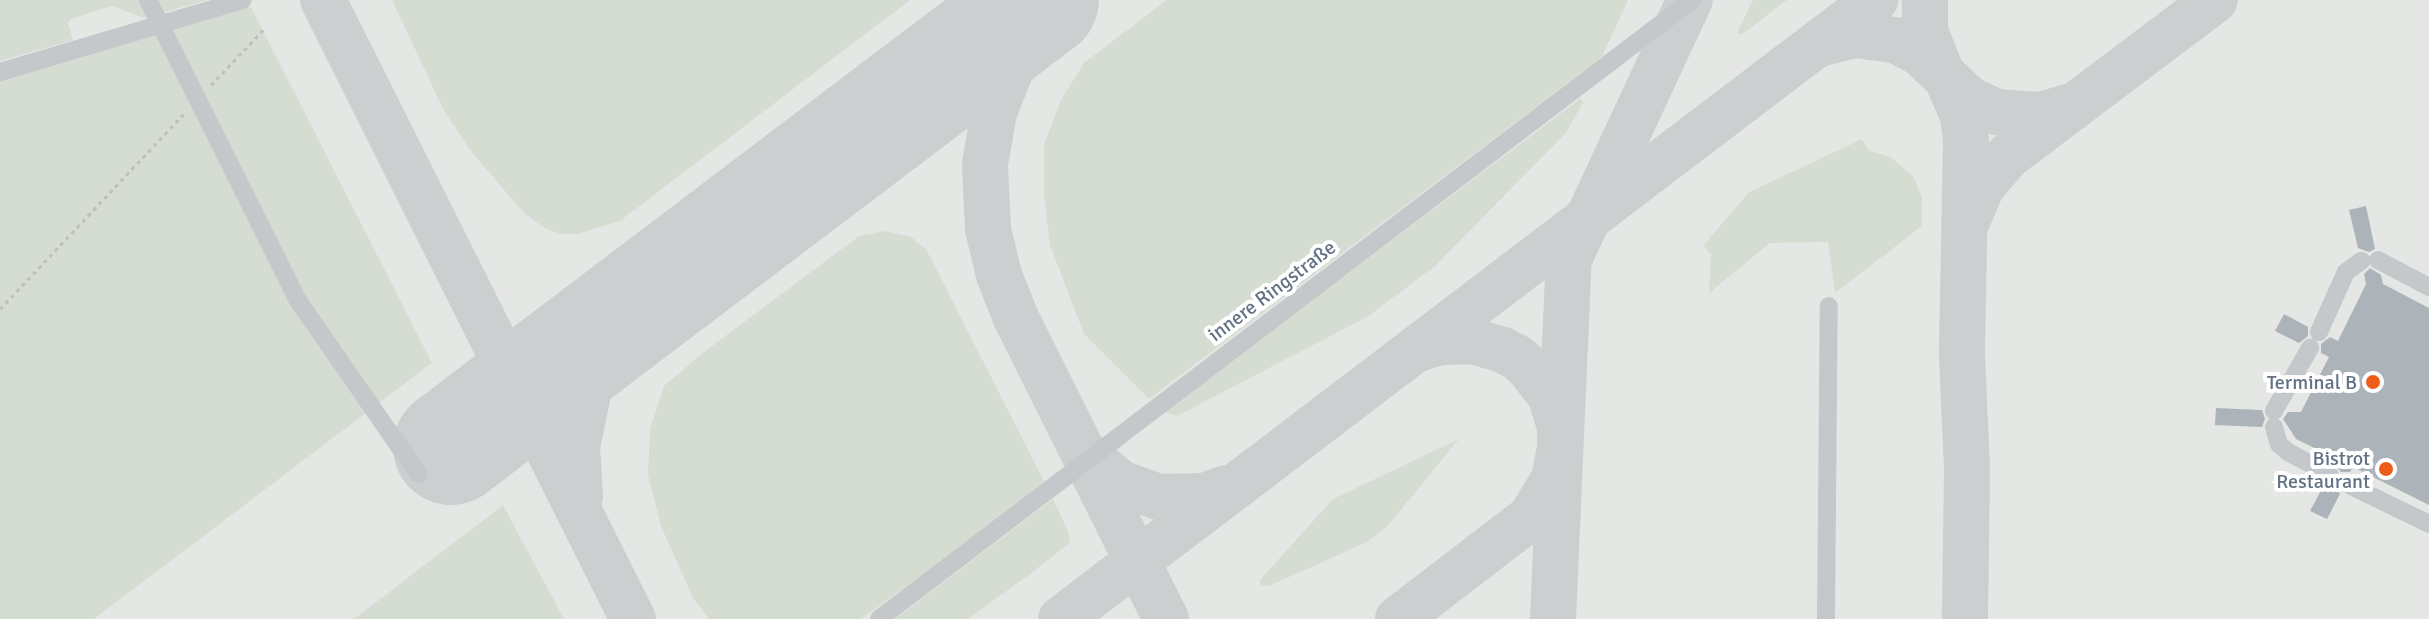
<!DOCTYPE html>
<html>
<head>
<meta charset="utf-8">
<style>
  body { margin:0 }
  #map { position:relative; width:2429px; height:619px; overflow:hidden; background:#f5f5f1; font-family:Signika,sans-serif }
  div>[style] { position:absolute }
  [style*='--x'] { left:calc(var(--x)*1px); top:calc(var(--y)*1px); width:calc(var(--w)*1px); rotate:calc(var(--a)*1deg) }
  .built>* { inset:0; background:#e5e7e5; transform-origin:0 0 }
  .green>* { inset:0; background:#d5ddd2 }
  .taxiway>* { height:46px; margin:-23px; padding:0 23px; transform-origin:23px; border-radius:23px; background:#cccfd0 }
  .runway>* { height:116px; margin:-58px; padding:0 58px; transform-origin:58px; border-radius:58px; background:#cccfd0 }
  .building>* { inset:0; background:#acb4ba }
  .path>* { height:3px; margin-top:-1.5px; transform-origin:0; background:repeating-linear-gradient(90deg,#bebfc2 0 4px,transparent 0 8px) }
  .minor>* { height:18px; margin:-9px; padding:0 9px; transform-origin:9px; border-radius:9px; background:#c4c8cb }
  .dots>* { width:22px; height:22px; translate:-50% -50%; box-sizing:border-box; border:4px solid #fff; border-radius:50% }
  span { translate:-50% -50%; white-space:nowrap; text-align:center; line-height:1.15; -webkit-text-stroke:8px #fff; paint-order:stroke }
  .street-label { font-size:20px; color:#627284 }
  .poi-label { font-size:20px; color:#627284 }
  .right { translate:-100% -50%; text-align:right }
</style>
</head>
<body>
<div id="map">
  <div class="built">
    <i style="left:0;top:0;width:2429px;height:619px"></i>
  </div>
  <div class="green">
    <i style="clip-path:polygon(0 0,207px 0,144px 18px,112px 6px,71px 19px,68px 23px,73px 40px,0 61px)"></i>
    <i style="clip-path:polygon(392px 0,910px 0,620px 221px,578px 234px,561px 234px,546px 229px,524px 213px,470px 150px,444px 111px)"></i>
    <i style="clip-path:polygon(1167px 0,1628px 0,1602px 57px,1149px 399px,1084px 334px,1050px 245px,1044px 196px,1044px 144px,1062px 98px,1084px 63px)"></i>
    <i style="clip-path:polygon(1753px 0,1787px 0,1741px 35px,1737px 33px)"></i>
    <i style="clip-path:polygon(251px 7px,432px 363px,94px 619px,0 619px,0 81px)"></i>
    <i style="clip-path:polygon(1581px 98px,1583px 103px,1565px 134px,1435px 266px,1367px 317px,1177px 416px,1164px 412px)"></i>
    <i style="clip-path:polygon(1862px 139px,1869px 151px,1891px 157px,1913px 176px,1922px 197px,1922px 226px,1835px 293px,1828px 242px,1770px 243px,1709px 293px,1711px 254px,1703px 246px,1749px 192px)"></i>
    <i style="clip-path:polygon(886px 231px,911px 237px,926px 249px,1046px 485px,861px 619px,709px 619px,693px 598px,661px 526px,648px 475px,650px 429px,664px 386px,704px 352px,859px 236px)"></i>
    <i style="clip-path:polygon(1459px 439px,1386px 528px,1367px 542px,1269px 586px,1261px 585px,1259px 581px,1333px 499px)"></i>
    <i style="clip-path:polygon(1053px 499px,1069px 533px,1070px 543px,1026px 577px,968px 619px,895px 619px)"></i>
    <i style="clip-path:polygon(503px 505px,564px 619px,354px 619px)"></i>
  </div>
  <div class="taxiway">
    <i style="--x:323;--y:0;--w:692;--a:63.4"></i>
    <i style="--x:1055;--y:0;--w:69;--a:124.4"></i>
    <i style="--x:1016;--y:57;--w:59;--a:111.8"></i>
    <i style="--x:994;--y:112;--w:53;--a:99.8"></i>
    <i style="--x:985;--y:164;--w:65;--a:87.4"></i>
    <i style="--x:988;--y:229;--w:47;--a:76.6"></i>
    <i style="--x:999;--y:275;--w:46;--a:68.4"></i>
    <i style="--x:1016;--y:318;--w:336;--a:63.5"></i>
    <i style="--x:1925;--y:0;--w:31;--a:90"></i>
    <i style="--x:1925;--y:31;--w:43;--a:68.2"></i>
    <i style="--x:1819;--y:44;--w:36;--a:-14"></i>
    <i style="--x:1854;--y:35;--w:41;--a:7"></i>
    <i style="--x:1895;--y:40;--w:28;--a:27"></i>
    <i style="--x:1920;--y:53;--w:69;--a:43.2"></i>
    <i style="--x:1970;--y:100;--w:30;--a:24"></i>
    <i style="--x:1997;--y:112;--w:43;--a:4"></i>
    <i style="--x:2040;--y:115;--w:32;--a:-16"></i>
    <i style="--x:1948;--y:81;--w:38;--a:67"></i>
    <i style="--x:1963;--y:116;--w:25;--a:83"></i>
    <i style="--x:1966;--y:141;--w:214;--a:91.1"></i>
    <i style="--x:1962;--y:355;--w:116;--a:87.5"></i>
    <i style="--x:1967;--y:471;--w:148;--a:90.8"></i>
    <i style="--x:1968;--y:219;--w:36;--a:-67"></i>
    <i style="--x:1982;--y:186;--w:40;--a:-49"></i>
    <i style="--x:2008;--y:156;--w:259;--a:-37"></i>
    <i style="--x:1089;--y:456;--w:41;--a:41.1"></i>
    <i style="--x:1120;--y:483;--w:41;--a:19.7"></i>
    <i style="--x:1159;--y:497;--w:45;--a:-1.3"></i>
    <i style="--x:1204;--y:496;--w:23;--a:-20"></i>
    <i style="--x:580;--y:496;--w:49;--a:-93.5"></i>
    <i style="--x:577;--y:447;--w:64;--a:-78.3"></i>
    <i style="--x:590;--y:384;--w:62;--a:-60.9"></i>
    <i style="--x:620;--y:330;--w:63;--a:-44.4"></i>
    <i style="--x:1061;--y:619;--w:1023;--a:-37.25"></i>
    <i style="--x:1398;--y:619;--w:168;--a:-37.5"></i>
    <i style="--x:1531;--y:517;--w:44;--a:-58.8"></i>
    <i style="--x:1554;--y:479;--w:32;--a:-79"></i>
    <i style="--x:1560;--y:448;--w:21;--a:-90"></i>
    <i style="--x:1560;--y:427;--w:34;--a:-107"></i>
    <i style="--x:1550;--y:395;--w:33;--a:-128"></i>
    <i style="--x:1530;--y:369;--w:16;--a:-137"></i>
    <i style="--x:1518;--y:358;--w:17;--a:-152"></i>
    <i style="--x:1503;--y:350;--w:32;--a:-164"></i>
    <i style="--x:1472;--y:341;--w:33;--a:178"></i>
    <i style="--x:1439;--y:342;--w:21;--a:161"></i>
    <i style="--x:1553;--y:619;--w:360;--a:-87.5"></i>
    <i style="--x:1569;--y:259;--w:286;--a:-65"></i>
  </div>
  <div class="runway">
    <i style="--x:451;--y:447;--w:740;--a:-37.15"></i>
  </div>
  <div class="building">
    <i style="clip-path:polygon(2366px 206px,2375px 249px,2369px 252px,2358px 248px,2349px 210px)"></i>
    <i style="clip-path:polygon(2370px 268px,2381px 275px,2383px 284px,2429px 308px,2429px 505px,2353px 467px,2350px 472px,2341px 472px,2334px 463px,2337px 459px,2296px 439px,2283px 419px,2288px 412px,2301px 412px,2329px 357px,2321px 353px,2321px 344px,2330px 337px,2338px 341px,2366px 284px,2364px 274px)"></i>
    <i style="clip-path:polygon(2284px 314px,2308px 327px,2308px 336px,2299px 343px,2275px 331px)"></i>
    <i style="clip-path:polygon(2216px 408px,2262px 410px,2265px 419px,2262px 427px,2215px 425px)"></i>
    <i style="clip-path:polygon(2324px 485px,2333px 485px,2340px 494px,2327px 519px,2310px 511px)"></i>
  </div>
  <div class="path">
    <i style="--x:211;--y:85;--w:76;--a:-46.6"></i>
    <i style="--x:0;--y:309;--w:268;--a:-46.7"></i>
  </div>
  <div class="minor">
    <i style="--x:148;--y:0;--w:334;--a:63.5"></i>
    <i style="--x:297;--y:299;--w:213;--a:55.3"></i>
    <i style="--x:0;--y:72;--w:253;--a:-16.5"></i>
    <i style="--x:2378;--y:260;--w:58;--a:27.9"></i>
    <i style="--x:2319;--y:332;--w:66;--a:-65.8"></i>
    <i style="--x:2346;--y:272;--w:19;--a:-36"></i>
    <i style="--x:2274;--y:411;--w:73;--a:-60.3"></i>
    <i style="--x:2274;--y:427;--w:18;--a:74"></i>
    <i style="--x:2279;--y:444;--w:12;--a:42"></i>
    <i style="--x:2288;--y:452;--w:47;--a:28.2"></i>
    <i style="--x:2345;--y:483;--w:93;--a:26"></i>
    <i style="--x:879;--y:619;--w:1022;--a:-37.28"></i>
    <i style="--x:1826;--y:619;--w:313;--a:-89.5"></i>
  </div>
  <div class="dots">
    <i style="left:2373px;top:382px;background:#ed5c19"></i>
    <i style="left:2386px;top:469px;background:#ed5c19"></i>
  </div>
  <div class="street-label">
    <span style="left:1272px;top:291px;rotate:-37deg">innere Ringstraße</span>
  </div>
  <div class="poi-label">
    <span class="right" style="left:2357px;top:382px">Terminal B</span>
    <span class="right" style="left:2370px;top:470px">Bistrot<br>Restaurant</span>
  </div>
</div>
</body>
</html>
